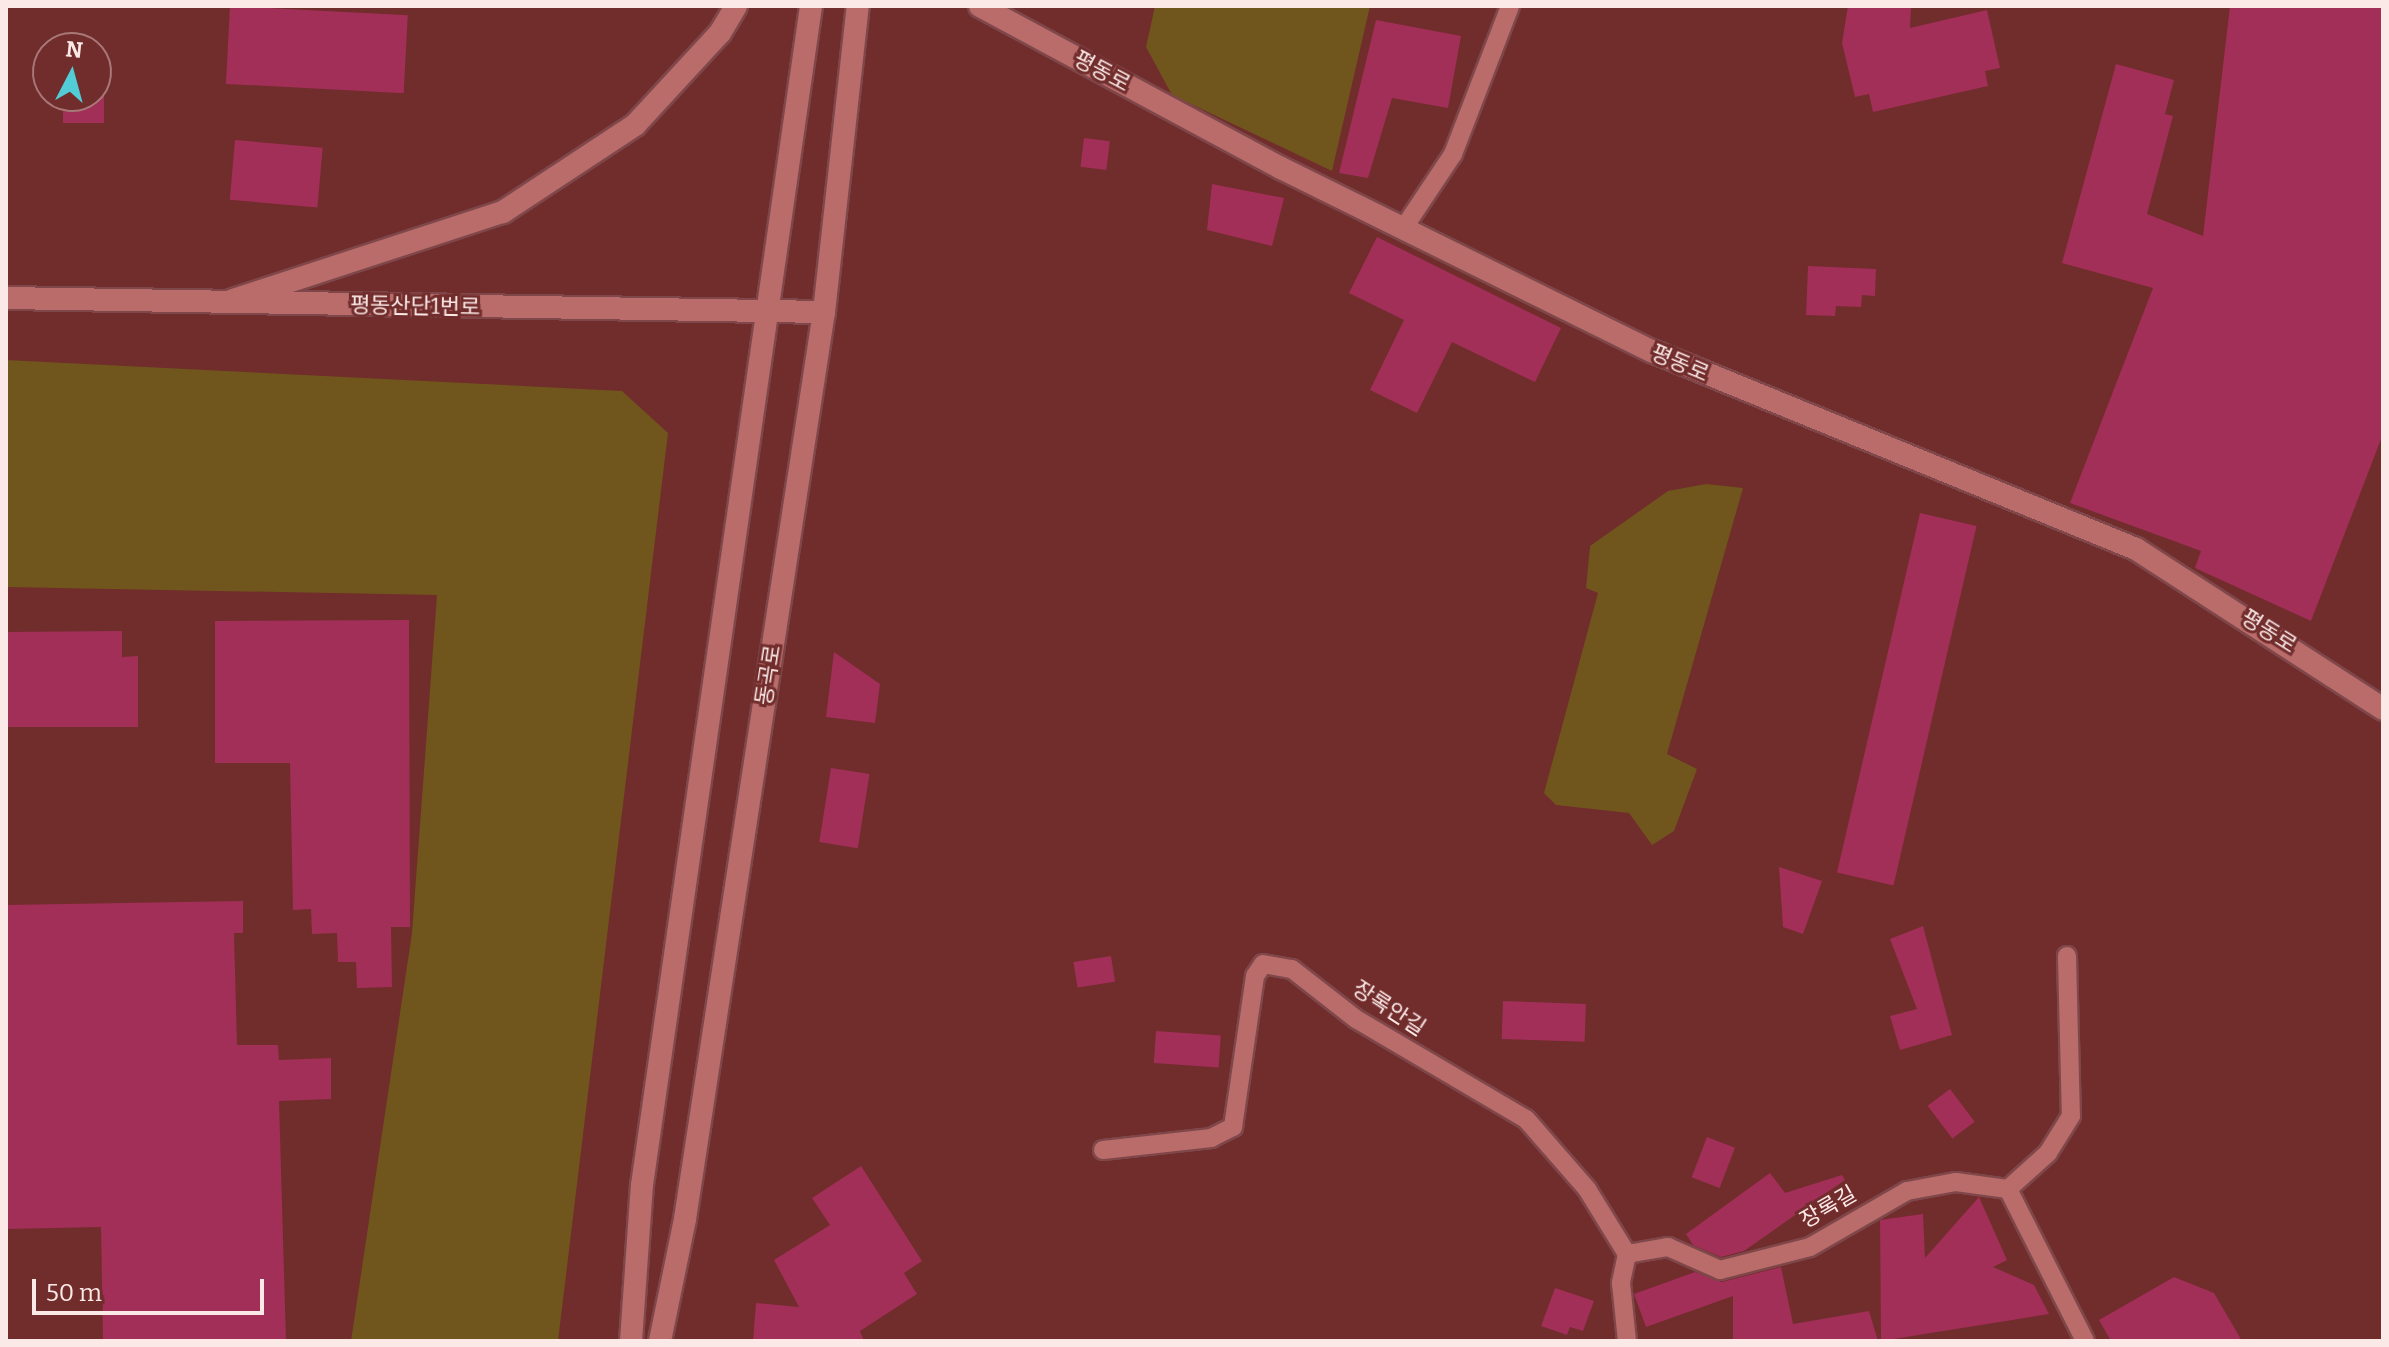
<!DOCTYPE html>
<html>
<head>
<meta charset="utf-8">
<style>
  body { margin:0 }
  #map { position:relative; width:2389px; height:1347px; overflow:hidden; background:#712c2c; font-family:Bitter,"Noto Sans KR",serif }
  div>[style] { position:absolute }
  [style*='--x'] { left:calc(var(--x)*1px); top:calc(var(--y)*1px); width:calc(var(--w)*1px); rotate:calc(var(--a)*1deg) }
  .green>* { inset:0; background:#70551d }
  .building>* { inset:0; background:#a22f58; transform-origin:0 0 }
  .roads { filter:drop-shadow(2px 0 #7f474a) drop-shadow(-2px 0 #7f474a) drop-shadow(0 2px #7f474a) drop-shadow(0 -2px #7f474a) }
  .service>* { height:18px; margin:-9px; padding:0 9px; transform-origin:9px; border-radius:9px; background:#b96c69 }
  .minor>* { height:22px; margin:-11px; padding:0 11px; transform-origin:11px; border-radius:11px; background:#b96c69 }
  .tertiary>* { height:22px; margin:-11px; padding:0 11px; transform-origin:11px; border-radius:11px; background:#b96c69 }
  .secondary>* { height:22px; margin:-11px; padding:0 11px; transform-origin:11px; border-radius:11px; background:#b96c69 }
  span { translate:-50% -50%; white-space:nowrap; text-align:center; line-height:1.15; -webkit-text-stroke:6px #712c2c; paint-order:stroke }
  .street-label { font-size:22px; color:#fbe9e7 }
  .frame { position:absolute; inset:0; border:8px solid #fbe9e7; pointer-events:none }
  .north { position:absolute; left:32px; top:32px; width:80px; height:80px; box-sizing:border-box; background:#712c2c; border:2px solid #a87877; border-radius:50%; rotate:6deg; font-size:22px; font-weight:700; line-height:32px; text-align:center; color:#fbe9e7 }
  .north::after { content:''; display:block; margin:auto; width:28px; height:36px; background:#52ccd6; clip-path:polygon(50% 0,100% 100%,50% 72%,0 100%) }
  .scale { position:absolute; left:32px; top:1279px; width:232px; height:36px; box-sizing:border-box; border:4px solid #fbe9e7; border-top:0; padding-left:10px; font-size:24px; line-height:28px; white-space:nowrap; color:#fbe9e7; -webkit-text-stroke:6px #712c2c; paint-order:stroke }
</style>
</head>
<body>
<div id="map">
  <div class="green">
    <i style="clip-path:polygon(1155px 6px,1370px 6px,1332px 171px,1172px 95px,1146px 47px)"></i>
    <i style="clip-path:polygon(6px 360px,622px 391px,668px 433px,558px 1341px,351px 1341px,412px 933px,437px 595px,6px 587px)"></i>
    <i style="clip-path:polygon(1706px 484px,1743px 488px,1667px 754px,1697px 769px,1674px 831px,1652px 845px,1629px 813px,1556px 805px,1544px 793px,1598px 593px,1586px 588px,1590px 546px,1668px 491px)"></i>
  </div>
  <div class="building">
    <i style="left:230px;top:6px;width:178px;height:78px;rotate:3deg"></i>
    <i style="clip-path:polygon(1848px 6px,1911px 6px,1910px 28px,1987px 10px,2000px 68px,1985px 71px,1988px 86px,1873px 112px,1869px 94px,1855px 97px,1842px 43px)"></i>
    <i style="clip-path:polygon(2230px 6px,2383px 6px,2383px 434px,2311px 621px,2195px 568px,2201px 551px,2070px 503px,2153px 288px,2062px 263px,2116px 64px,2174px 80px,2165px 114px,2173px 116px,2147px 214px,2203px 236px)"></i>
    <i style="clip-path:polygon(1376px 20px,1461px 36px,1448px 108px,1392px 98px,1368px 178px,1339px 173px)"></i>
    <i style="left:63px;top:96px;width:41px;height:27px"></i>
    <i style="left:1084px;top:138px;width:26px;height:29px;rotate:7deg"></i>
    <i style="left:235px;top:140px;width:88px;height:60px;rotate:5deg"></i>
    <i style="clip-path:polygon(1212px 184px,1284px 198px,1272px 246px,1207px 230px)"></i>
    <i style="clip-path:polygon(1377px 237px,1561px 328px,1535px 382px,1452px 342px,1417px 413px,1370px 390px,1404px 320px,1349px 293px)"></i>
    <i style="clip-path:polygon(1808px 266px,1876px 269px,1875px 296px,1862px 295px,1861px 307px,1836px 306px,1835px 316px,1806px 315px)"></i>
    <i style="left:1920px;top:513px;width:58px;height:369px;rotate:13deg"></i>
    <i style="clip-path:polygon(409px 620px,410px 927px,391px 927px,392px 987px,357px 988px,356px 962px,338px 962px,337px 933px,312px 934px,311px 909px,293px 910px,290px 763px,215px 763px,215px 621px)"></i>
    <i style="clip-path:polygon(122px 631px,122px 657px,138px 656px,138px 727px,6px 727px,6px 632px)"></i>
    <i style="clip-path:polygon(834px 652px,880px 684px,875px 723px,826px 717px)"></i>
    <i style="left:831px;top:768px;width:39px;height:75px;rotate:9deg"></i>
    <i style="clip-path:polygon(1779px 867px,1822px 881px,1803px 934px,1783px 927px)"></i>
    <i style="clip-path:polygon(243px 901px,243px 933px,234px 933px,237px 1045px,278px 1045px,279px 1060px,331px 1058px,331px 1099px,279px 1101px,286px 1341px,103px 1341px,101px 1227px,6px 1229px,6px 905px)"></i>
    <i style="clip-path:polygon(1923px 926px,1952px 1035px,1900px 1050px,1890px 1016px,1917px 1009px,1890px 939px)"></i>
    <i style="left:1111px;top:956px;width:26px;height:38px;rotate:81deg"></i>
    <i style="left:1503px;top:1001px;width:83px;height:38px;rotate:2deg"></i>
    <i style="left:1156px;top:1031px;width:65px;height:32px;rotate:4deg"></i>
    <i style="left:1950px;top:1089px;width:41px;height:28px;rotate:53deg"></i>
    <i style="left:1707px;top:1137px;width:30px;height:43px;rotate:21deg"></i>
    <i style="clip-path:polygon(861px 1166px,922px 1261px,904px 1273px,917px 1294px,860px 1331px,864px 1341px,753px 1341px,756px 1303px,799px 1307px,774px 1260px,830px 1225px,812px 1198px)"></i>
    <i style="clip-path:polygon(1770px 1173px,1785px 1193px,1842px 1175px,1845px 1180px,1744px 1251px,1721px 1257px,1693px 1245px,1686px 1234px)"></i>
    <i style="clip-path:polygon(1979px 1197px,2007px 1260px,1993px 1267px,2034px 1285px,2049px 1314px,1881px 1341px,1880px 1220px,1923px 1214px,1925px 1258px)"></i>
    <i style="clip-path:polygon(1781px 1267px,1793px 1324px,1869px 1311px,1878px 1341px,1733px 1341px,1733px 1296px,1646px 1327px,1634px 1294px,1695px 1272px,1722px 1282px)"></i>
    <i style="clip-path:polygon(2174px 1277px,2214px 1293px,2242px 1341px,2111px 1341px,2099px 1320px)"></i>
    <i style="clip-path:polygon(1555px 1288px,1594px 1301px,1583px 1331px,1570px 1327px,1567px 1335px,1541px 1326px)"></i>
  </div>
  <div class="roads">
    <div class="service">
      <i style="--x:1403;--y:229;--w:90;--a:-56.3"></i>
      <i style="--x:1453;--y:154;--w:159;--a:-68.9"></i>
      <i style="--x:2067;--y:956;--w:160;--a:88.6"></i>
      <i style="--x:2071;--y:1116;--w:44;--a:121.9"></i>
      <i style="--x:2048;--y:1153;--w:54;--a:138"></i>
      <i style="--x:2008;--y:1189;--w:170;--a:63.1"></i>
      <i style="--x:1103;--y:1150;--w:109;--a:-6.3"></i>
      <i style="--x:1211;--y:1138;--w:25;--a:-27"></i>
      <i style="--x:1233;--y:1127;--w:153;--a:-81.7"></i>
      <i style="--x:1255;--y:976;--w:14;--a:-56"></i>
      <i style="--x:1263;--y:964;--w:29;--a:10"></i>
      <i style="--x:1292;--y:969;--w:81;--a:38"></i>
      <i style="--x:1356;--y:1019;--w:197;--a:30.5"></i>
      <i style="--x:1526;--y:1119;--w:93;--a:48.9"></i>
      <i style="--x:1587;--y:1189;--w:76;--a:58.4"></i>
      <i style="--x:1627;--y:1254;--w:30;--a:102"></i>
      <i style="--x:1621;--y:1283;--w:58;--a:84.1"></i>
      <i style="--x:1627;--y:1254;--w:42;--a:-9.7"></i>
      <i style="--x:1668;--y:1247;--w:57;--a:23.9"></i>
      <i style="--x:1720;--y:1270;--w:93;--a:-14.3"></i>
      <i style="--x:1810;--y:1247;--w:112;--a:-30"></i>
      <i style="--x:1907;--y:1191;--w:50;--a:-10.4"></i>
      <i style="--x:1956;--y:1182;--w:52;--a:7.7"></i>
    </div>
    <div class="minor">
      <i style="--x:980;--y:6;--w:342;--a:28.3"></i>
      <i style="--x:1281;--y:168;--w:414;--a:26.3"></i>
      <i style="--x:1652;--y:351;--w:523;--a:22.25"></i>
      <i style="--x:2136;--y:549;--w:294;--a:32.9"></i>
      <i style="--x:233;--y:300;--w:284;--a:-18.1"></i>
      <i style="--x:503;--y:212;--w:158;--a:-33.4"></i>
      <i style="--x:635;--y:125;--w:125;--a:-47.3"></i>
      <i style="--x:720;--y:33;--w:31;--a:-59"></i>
    </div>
    <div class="tertiary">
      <i style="--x:6;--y:298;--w:818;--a:0.98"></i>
    </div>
    <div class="secondary">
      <i style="--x:631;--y:1341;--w:156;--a:-86"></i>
      <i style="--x:642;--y:1185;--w:1191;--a:-81.84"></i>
      <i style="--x:660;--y:1341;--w:125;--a:-78.4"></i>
      <i style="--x:685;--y:1219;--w:918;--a:-81.29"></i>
      <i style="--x:824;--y:312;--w:308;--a:-83.7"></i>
    </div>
  </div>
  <div class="street-label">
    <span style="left:1102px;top:71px;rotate:28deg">평동로</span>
    <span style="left:415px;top:306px;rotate:1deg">평동산단1번로</span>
    <span style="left:1680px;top:363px;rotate:23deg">평동로</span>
    <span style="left:2269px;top:631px;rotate:32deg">평동로</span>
    <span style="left:768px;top:675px;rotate:-81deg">동곡로</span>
    <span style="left:1389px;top:1008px;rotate:33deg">장록안길</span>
    <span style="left:1828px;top:1207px;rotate:-30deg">장록길</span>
  </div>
  <div class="frame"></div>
  <div class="north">N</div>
  <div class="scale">50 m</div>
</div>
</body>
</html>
